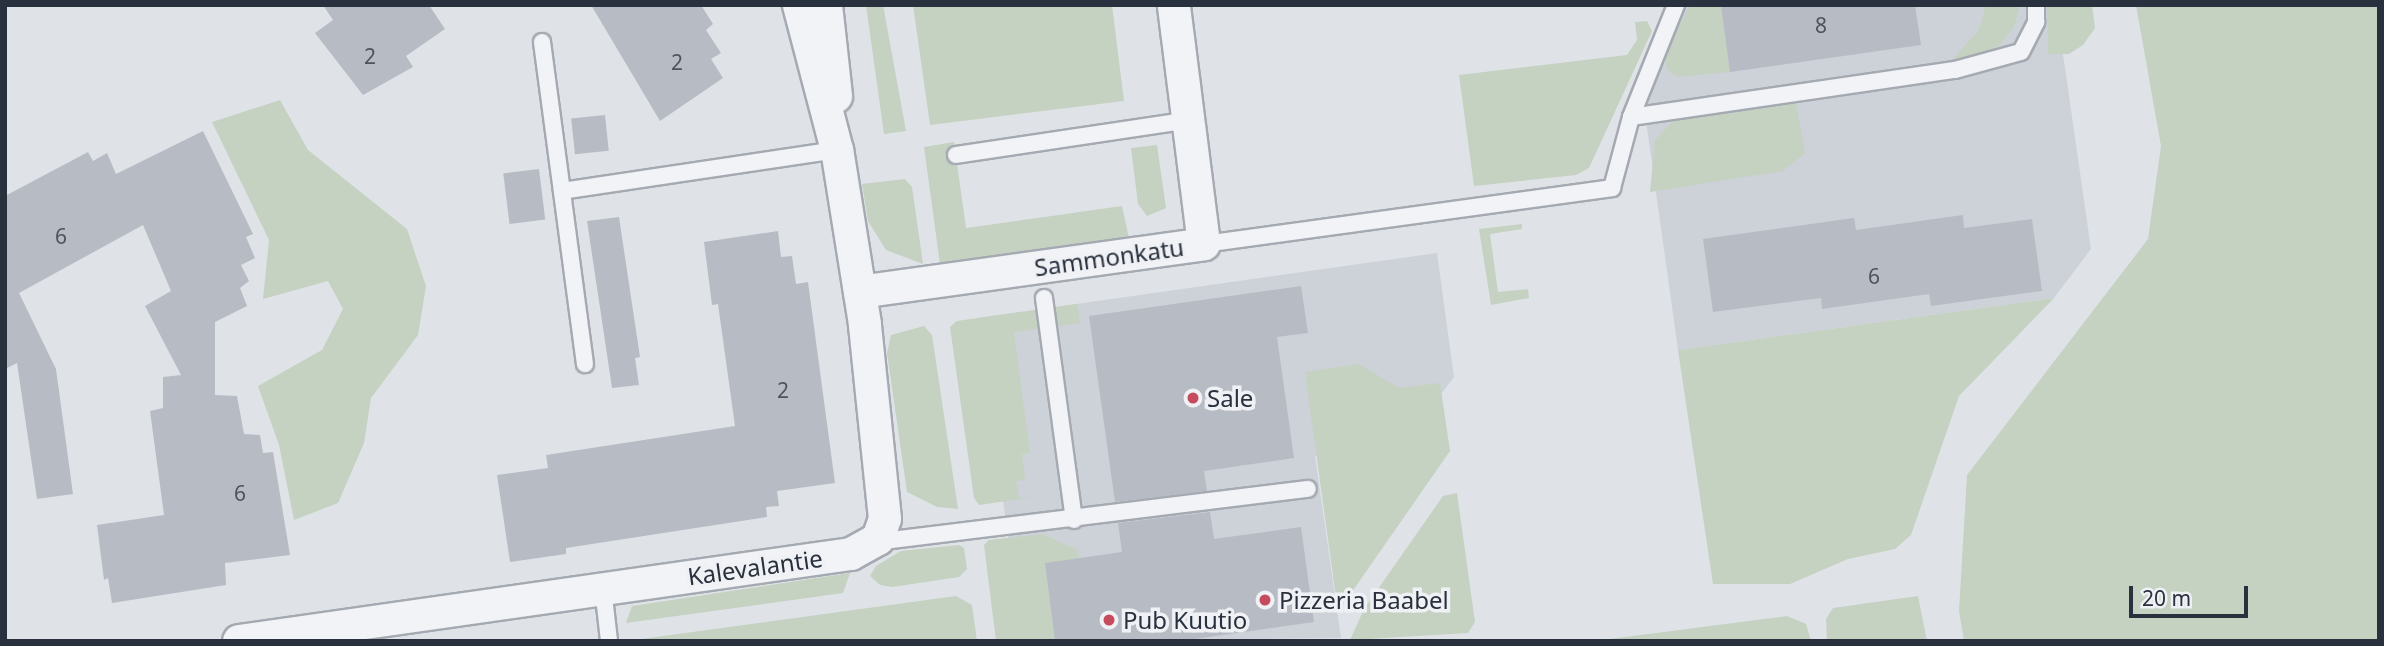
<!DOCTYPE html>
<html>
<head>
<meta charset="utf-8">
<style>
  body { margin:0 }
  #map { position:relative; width:2384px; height:646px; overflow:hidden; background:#dfe3e8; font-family:"Noto Sans",sans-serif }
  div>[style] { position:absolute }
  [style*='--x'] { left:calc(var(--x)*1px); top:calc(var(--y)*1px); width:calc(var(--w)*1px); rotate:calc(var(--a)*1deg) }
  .built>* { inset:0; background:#cdd2d9 }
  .green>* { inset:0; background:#c5d1c1 }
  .building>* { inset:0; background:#b7bcc4; transform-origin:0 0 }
  .roads { filter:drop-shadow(2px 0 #a5aab2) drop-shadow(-2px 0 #a5aab2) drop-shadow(0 2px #a5aab2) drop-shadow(0 -2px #a5aab2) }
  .service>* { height:16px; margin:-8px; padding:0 8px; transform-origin:8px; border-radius:8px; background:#f2f3f6 }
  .minor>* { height:32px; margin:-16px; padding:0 16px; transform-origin:16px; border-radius:16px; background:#f2f3f6 }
  .dots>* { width:19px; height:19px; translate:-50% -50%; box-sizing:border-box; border:4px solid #eff1f5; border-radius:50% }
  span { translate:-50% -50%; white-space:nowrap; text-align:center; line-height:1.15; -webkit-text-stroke:7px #eff1f5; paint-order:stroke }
  .number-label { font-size:21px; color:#4c5460 }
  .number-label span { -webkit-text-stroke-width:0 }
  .street-label { font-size:24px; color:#29313e }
  .poi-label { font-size:24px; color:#29313e }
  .left { translate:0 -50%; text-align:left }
  .frame { position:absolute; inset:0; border:7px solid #29313e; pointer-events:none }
  .scale { position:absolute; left:2129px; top:586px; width:119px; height:32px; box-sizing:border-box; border:4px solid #29313e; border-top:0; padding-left:9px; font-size:21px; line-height:24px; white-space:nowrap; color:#29313e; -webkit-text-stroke:5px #eff1f5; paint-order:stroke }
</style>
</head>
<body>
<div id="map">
  <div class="built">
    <i style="clip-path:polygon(1672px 5px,2056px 5px,2091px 249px,2054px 298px,1678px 350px,1641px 85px,1678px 50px)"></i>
    <i style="clip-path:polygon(1437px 253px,1454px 377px,1404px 443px,1315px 456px,1341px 638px,1023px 641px,977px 318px)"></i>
  </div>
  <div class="green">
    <i style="clip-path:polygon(866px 5px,883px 5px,906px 131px,884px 134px)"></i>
    <i style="clip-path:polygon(913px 5px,1112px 5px,1124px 101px,930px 125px)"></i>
    <i style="clip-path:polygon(1690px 5px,1721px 5px,1730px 72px,1678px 77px,1668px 71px,1664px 58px)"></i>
    <i style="clip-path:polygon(1986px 5px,2020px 5px,2014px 27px,1994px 51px,1951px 61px,1979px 30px)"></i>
    <i style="clip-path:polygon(2047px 5px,2092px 5px,2095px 28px,2083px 45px,2069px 54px,2048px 54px)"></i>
    <i style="clip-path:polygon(2136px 5px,2379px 5px,2379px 641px,1964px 641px,1959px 611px,1967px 475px,2148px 239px,2161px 146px)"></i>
    <i style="clip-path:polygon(1647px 21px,1652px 31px,1589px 168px,1576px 175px,1474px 186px,1459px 75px,1627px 55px,1637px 40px,1635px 22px)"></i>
    <i style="clip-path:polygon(280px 100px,308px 150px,407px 229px,426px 286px,418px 335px,371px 398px,364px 443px,338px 503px,294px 520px,279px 445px,258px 386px,322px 350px,343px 309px,328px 281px,263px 299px,269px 240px,212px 122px)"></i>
    <i style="clip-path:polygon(1796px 103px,1805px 153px,1783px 171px,1650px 192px,1655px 140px,1673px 121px)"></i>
    <i style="clip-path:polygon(954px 142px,966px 228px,1122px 206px,1129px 238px,940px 264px,924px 147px)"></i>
    <i style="clip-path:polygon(1157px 145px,1166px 208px,1147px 216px,1138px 204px,1131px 148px)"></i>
    <i style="clip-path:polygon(905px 179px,912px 187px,923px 264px,886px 250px,868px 221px,862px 184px)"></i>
    <i style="clip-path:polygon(1522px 224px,1522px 229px,1490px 234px,1498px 292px,1528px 289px,1529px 298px,1491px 305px,1479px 229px)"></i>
    <i style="clip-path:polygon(2054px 298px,1959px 396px,1911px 535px,1895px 549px,1848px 559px,1790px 584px,1713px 584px,1678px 350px)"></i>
    <i style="clip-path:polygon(1077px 304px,1080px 323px,1014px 332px,1030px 453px,1022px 454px,1025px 480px,1016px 481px,1019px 498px,1035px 497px,979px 505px,974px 498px,950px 327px,957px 321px)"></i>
    <i style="clip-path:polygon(924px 326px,932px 335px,958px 509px,937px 507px,907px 492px,887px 353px,891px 335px)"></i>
    <i style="clip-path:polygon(1359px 364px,1399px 388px,1440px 383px,1450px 451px,1338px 612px,1305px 372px)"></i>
    <i style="clip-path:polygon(1457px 493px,1475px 622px,1468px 633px,1350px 640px,1364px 609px,1443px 496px)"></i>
    <i style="clip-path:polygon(1042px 534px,1078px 550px,1079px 558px,1045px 564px,1055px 641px,996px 641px,984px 545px,989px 540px)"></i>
    <i style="clip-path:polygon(959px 545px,964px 548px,967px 569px,959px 577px,892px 587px,880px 585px,870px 576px,876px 566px,901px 551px)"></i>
    <i style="clip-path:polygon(850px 573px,843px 593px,626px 623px,632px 606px)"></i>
    <i style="clip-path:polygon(956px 596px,972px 605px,977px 641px,627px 641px)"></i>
    <i style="clip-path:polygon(1918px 596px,1927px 641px,1827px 641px,1826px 619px,1833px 608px)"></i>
    <i style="clip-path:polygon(1787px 616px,1806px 624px,1811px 641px,1594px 641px)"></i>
  </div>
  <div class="building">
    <i style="clip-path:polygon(323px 5px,429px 5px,445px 29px,406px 56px,413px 67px,363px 95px,315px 33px,333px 20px)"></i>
    <i style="clip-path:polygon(591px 5px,701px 5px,713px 24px,706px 30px,721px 53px,711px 59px,723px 78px,660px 121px)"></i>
    <i style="clip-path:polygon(1721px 5px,1915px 5px,1921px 45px,1730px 72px)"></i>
    <i style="left:605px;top:115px;width:36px;height:34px;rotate:84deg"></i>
    <i style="clip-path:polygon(203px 131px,253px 234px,246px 237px,255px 258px,241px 265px,249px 281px,240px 288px,247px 306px,215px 322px,215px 395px,237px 396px,244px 434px,260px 435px,263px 453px,273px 452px,290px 555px,225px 563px,226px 585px,112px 603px,108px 578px,104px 580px,97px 525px,164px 515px,150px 411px,163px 408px,163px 377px,181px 375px,145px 306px,171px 291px,143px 225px,19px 293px,56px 369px,73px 494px,37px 499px,17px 363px,5px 369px,5px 196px,88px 152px,93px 161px,107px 153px,116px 174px)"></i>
    <i style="left:539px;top:169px;width:51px;height:36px;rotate:83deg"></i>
    <i style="clip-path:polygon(1963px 215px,1964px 228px,2032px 219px,2042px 291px,1931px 306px,1929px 294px,1822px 309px,1821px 298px,1713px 312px,1703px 239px,1854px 218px,1856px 230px)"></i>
    <i style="clip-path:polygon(619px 217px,640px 357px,635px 358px,639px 385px,612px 388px,587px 221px)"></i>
    <i style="clip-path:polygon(778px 231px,781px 257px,792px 256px,796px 284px,808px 282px,835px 483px,777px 491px,779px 506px,766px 507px,767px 517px,566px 548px,566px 554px,510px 562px,497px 475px,548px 468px,546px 455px,735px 426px,718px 304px,712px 305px,704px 242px)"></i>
    <i style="clip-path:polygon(1301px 286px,1308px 333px,1277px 337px,1294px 458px,1204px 471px,1207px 491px,1115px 502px,1089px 316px)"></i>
    <i style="clip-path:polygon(1210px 512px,1214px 539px,1301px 527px,1314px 622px,1181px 641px,1055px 641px,1045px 563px,1122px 552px,1118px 523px)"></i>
  </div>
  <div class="roads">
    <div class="service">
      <i style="--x:542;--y:42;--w:325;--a:82.4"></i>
      <i style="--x:1631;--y:117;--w:327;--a:-8.3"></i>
      <i style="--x:1955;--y:70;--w:68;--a:-15.3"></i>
      <i style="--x:2021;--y:52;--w:34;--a:-63"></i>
      <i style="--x:2036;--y:22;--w:17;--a:-90"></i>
      <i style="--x:956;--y:155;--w:238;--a:-8.5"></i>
      <i style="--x:562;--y:191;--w:278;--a:-8.5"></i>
      <i style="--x:1204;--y:244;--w:412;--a:-7.8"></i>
      <i style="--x:1612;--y:188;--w:73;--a:-75"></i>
      <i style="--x:1631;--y:117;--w:121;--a:-68.1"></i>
      <i style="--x:1044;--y:298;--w:224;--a:82.3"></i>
      <i style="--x:875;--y:542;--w:436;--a:-7"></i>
      <i style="--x:603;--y:588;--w:53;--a:83.5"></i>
    </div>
    <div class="minor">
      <i style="--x:826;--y:5;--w:92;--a:83.7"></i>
      <i style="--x:860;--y:292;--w:347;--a:-7.9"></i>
      <i style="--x:1204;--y:244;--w:241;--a:-97.2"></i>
      <i style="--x:239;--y:641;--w:618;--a:-8.09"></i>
      <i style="--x:851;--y:554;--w:31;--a:-29"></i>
      <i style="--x:878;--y:539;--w:21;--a:-71"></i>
      <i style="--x:885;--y:519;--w:196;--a:-95.9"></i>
      <i style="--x:865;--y:324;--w:176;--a:-99.1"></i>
      <i style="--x:837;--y:150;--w:150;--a:-104.7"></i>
    </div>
  </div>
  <div class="dots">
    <i style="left:1193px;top:398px;background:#c64b5e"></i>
    <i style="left:1265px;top:600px;background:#c64b5e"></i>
    <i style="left:1109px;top:620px;background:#c64b5e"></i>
  </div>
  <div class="number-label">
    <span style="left:1821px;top:25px">8</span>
    <span style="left:370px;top:56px">2</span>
    <span style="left:677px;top:62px">2</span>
    <span style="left:61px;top:236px">6</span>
    <span style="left:1874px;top:276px">6</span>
    <span style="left:783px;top:390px">2</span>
    <span style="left:240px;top:493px">6</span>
  </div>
  <div class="street-label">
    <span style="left:1109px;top:257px;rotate:-8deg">Sammonkatu</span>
    <span style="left:755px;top:567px;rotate:-8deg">Kalevalantie</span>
  </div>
  <div class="poi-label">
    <span class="left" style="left:1207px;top:398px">Sale</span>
    <span class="left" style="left:1279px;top:600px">Pizzeria Baabel</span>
    <span class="left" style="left:1123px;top:620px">Pub Kuutio</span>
  </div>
  <div class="frame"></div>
  <div class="scale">20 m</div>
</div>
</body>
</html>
